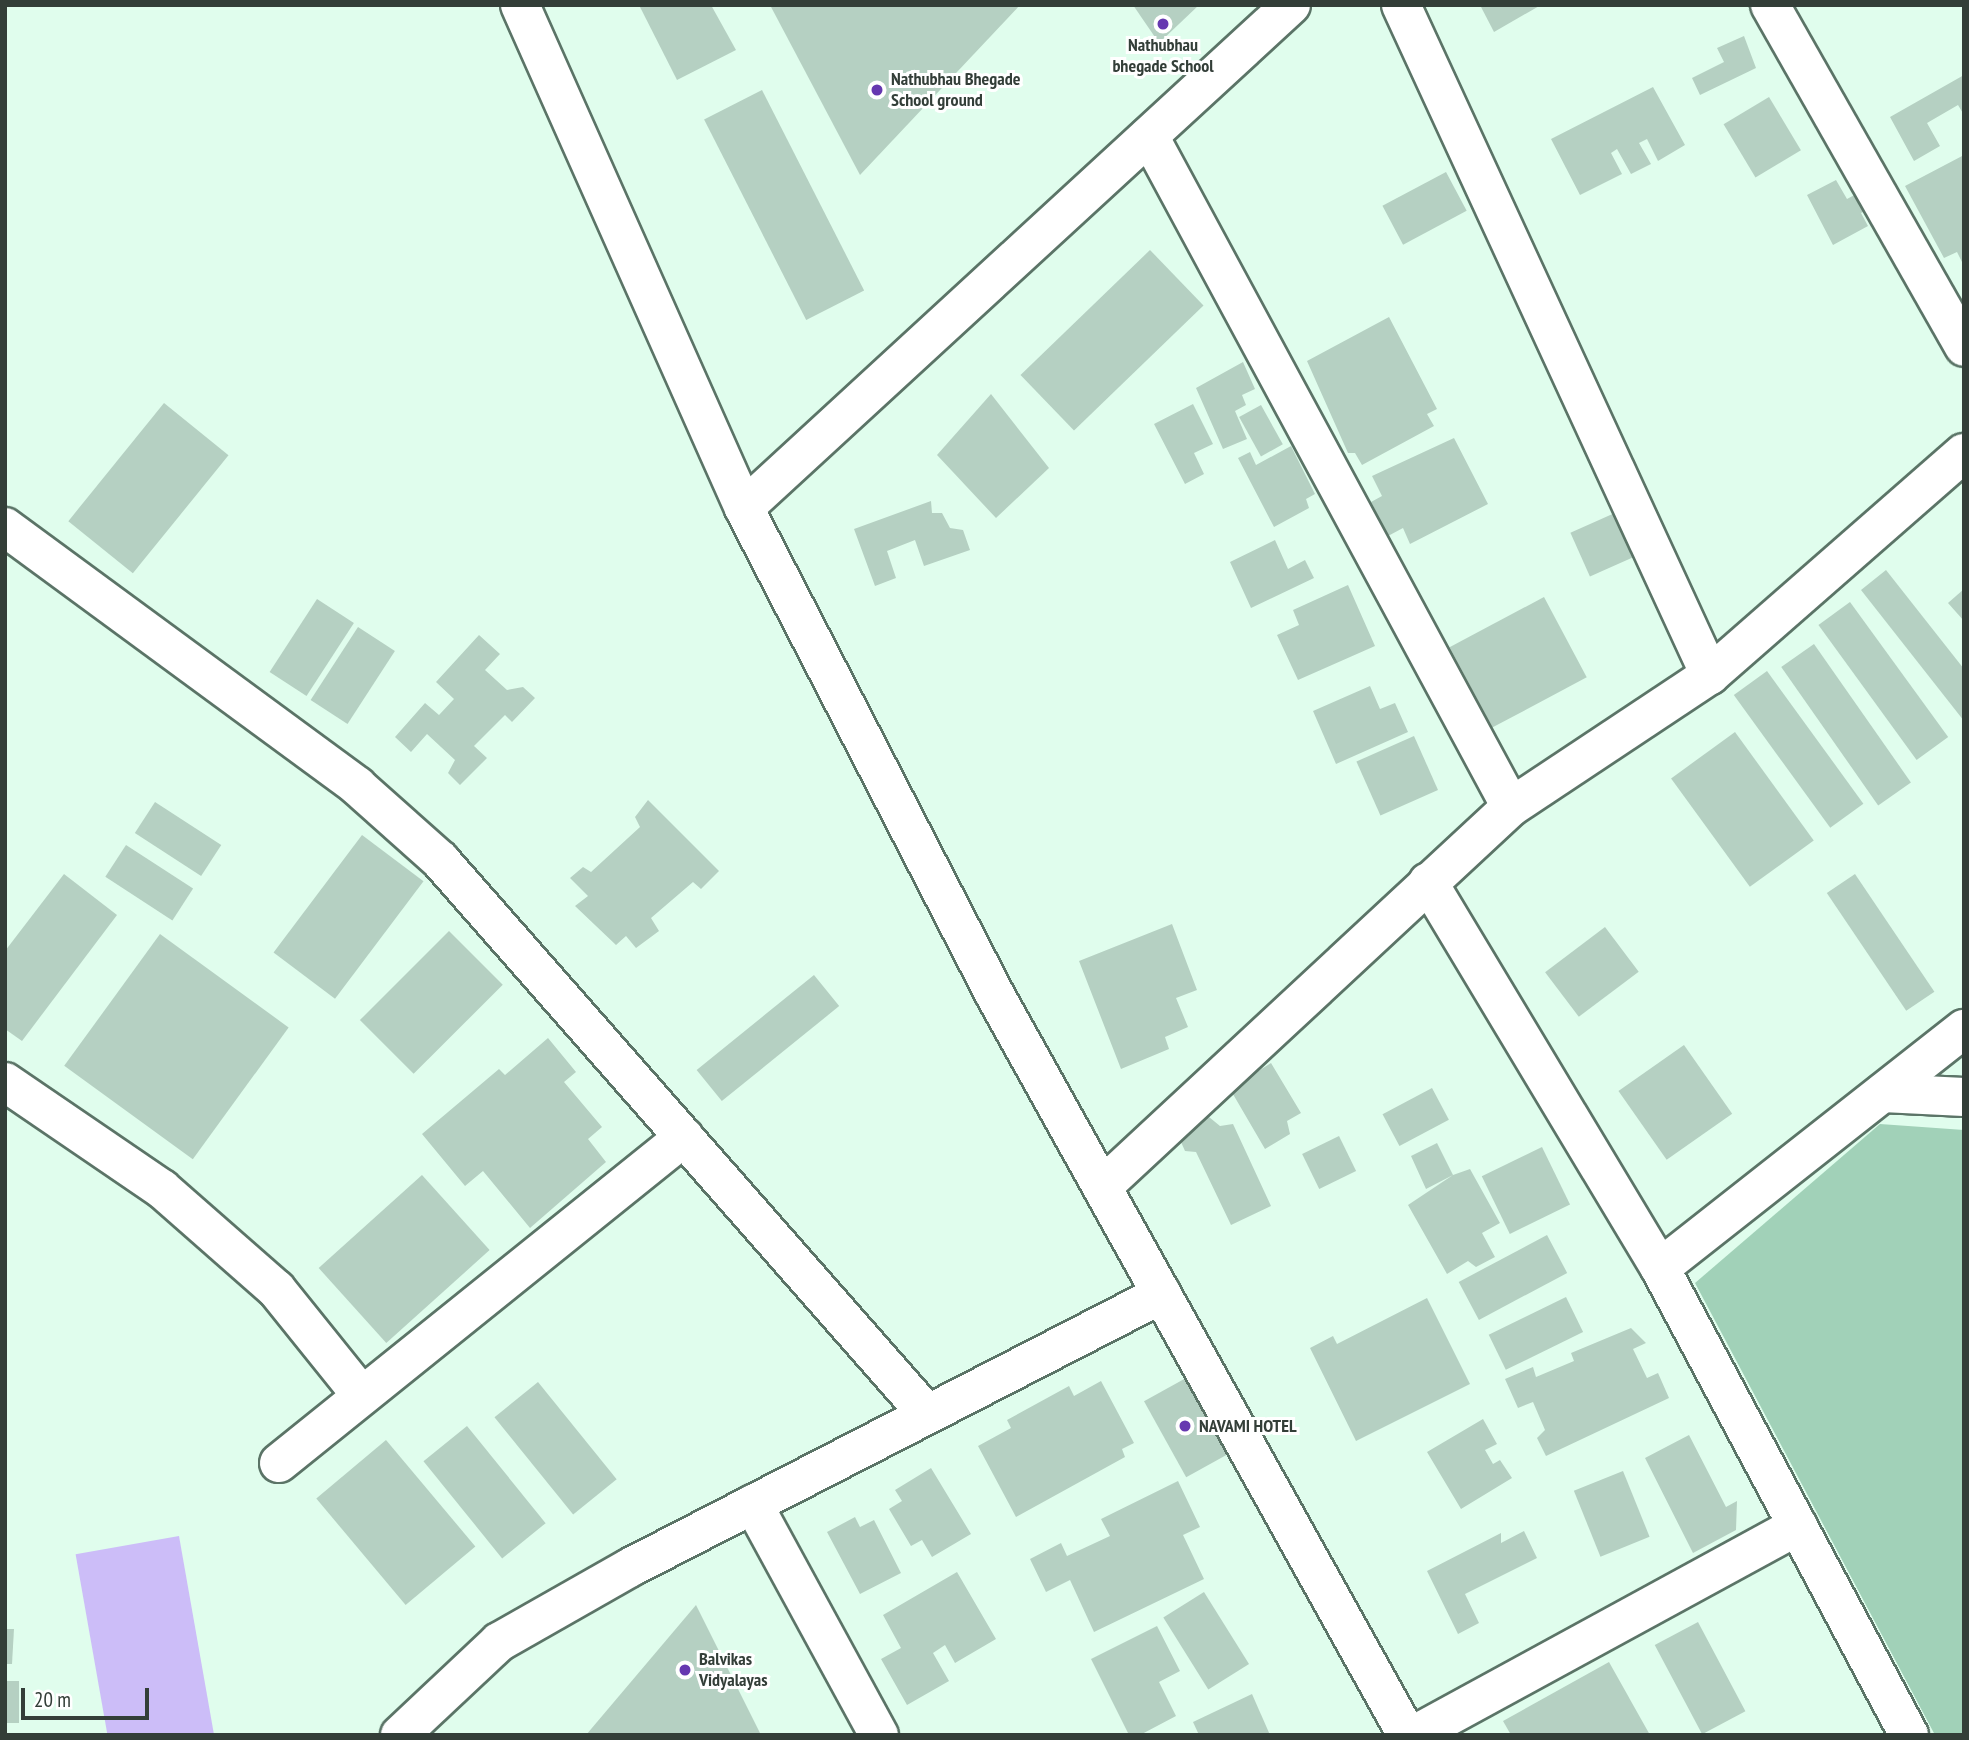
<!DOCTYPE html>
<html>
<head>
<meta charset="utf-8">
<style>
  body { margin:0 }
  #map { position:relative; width:1969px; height:1740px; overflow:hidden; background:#e0fded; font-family:"PT Sans Narrow",sans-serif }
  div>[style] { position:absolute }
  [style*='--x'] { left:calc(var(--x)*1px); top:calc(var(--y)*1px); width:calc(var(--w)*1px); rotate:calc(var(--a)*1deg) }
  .green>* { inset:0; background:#a1d1b8 }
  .water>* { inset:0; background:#ccbdf8; transform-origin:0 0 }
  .building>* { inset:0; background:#b5d0c2; transform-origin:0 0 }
  .roads { filter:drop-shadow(2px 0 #5b7467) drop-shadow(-2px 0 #5b7467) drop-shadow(0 2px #5b7467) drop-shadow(0 -2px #5b7467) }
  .street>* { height:38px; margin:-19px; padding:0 19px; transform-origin:19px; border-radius:19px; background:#fff }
  .secondary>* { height:38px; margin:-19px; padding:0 19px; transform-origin:19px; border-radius:19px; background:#fff }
  .dots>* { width:19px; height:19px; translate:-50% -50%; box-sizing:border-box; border:4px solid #fff; border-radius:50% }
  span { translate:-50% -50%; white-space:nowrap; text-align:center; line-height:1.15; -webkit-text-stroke:6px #fff; paint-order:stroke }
  .poi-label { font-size:18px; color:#333e38; font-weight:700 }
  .left { translate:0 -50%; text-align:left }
  .frame { position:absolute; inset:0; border:7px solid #333e38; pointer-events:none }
  .scale { position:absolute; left:21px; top:1688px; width:128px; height:32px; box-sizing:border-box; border:4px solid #333e38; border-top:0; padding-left:9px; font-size:21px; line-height:24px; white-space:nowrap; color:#333e38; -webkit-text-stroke:5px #fff; paint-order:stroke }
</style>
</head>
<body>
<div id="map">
  <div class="green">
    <i style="clip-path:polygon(1880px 1124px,1964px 1130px,1964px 1735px,1935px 1735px,1695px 1283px)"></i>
  </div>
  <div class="water">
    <i style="left:179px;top:1536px;width:202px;height:105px;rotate:80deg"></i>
  </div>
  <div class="building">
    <i style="clip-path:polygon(639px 5px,711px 5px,736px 50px,677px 80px)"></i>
    <i style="clip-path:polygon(770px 5px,1020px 5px,860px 175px)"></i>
    <i style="clip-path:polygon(1133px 5px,1199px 5px,1159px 43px)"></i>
    <i style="clip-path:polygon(1480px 5px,1541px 5px,1494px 32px)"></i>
    <i style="clip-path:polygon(1744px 36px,1756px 68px,1700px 95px,1692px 78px,1724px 62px,1717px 48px)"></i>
    <i style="clip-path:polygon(1964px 75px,1964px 115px,1958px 105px,1927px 123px,1940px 146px,1914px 161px,1890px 117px)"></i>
    <i style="clip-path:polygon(1653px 87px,1685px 145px,1658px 161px,1647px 139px,1639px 143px,1651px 164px,1631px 174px,1617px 149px,1611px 153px,1622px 174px,1580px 195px,1551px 139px)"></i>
    <i style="left:762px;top:90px;width:225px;height:65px;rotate:63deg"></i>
    <i style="left:1769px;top:97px;width:62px;height:53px;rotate:59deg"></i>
    <i style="clip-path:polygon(1964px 155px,1964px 266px,1957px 252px,1944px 258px,1905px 186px)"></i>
    <i style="left:1446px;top:172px;width:44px;height:72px;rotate:62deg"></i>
    <i style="clip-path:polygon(1836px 180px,1847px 199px,1860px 192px,1869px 209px,1861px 213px,1868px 226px,1833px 245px,1807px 195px)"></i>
    <i style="left:1150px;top:250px;width:77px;height:180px;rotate:46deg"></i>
    <i style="clip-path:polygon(1389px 317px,1437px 409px,1427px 414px,1434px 426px,1362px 465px,1355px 453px,1348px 453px,1307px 361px)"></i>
    <i style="clip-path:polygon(1243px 362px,1255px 389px,1242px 395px,1246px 405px,1235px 411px,1247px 439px,1223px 449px,1196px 388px)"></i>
    <i style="clip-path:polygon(991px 394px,1049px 468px,996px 518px,937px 455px)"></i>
    <i style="left:164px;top:403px;width:83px;height:152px;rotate:39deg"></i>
    <i style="clip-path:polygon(1193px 404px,1213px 444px,1194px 453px,1204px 474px,1185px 484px,1154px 424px)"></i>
    <i style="left:1261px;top:405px;width:45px;height:25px;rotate:61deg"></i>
    <i style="clip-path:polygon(1454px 438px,1488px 504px,1410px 544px,1403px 528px,1388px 536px,1371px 502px,1382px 496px,1372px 476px)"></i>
    <i style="clip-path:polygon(1291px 446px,1315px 494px,1306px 499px,1309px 508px,1274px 527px,1238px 458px,1250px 452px,1256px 465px)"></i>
    <i style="clip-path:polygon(931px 501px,932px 513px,942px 513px,950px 528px,963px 530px,970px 550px,924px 566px,915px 540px,887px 551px,896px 578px,875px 586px,854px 529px)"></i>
    <i style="left:1617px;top:512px;width:48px;height:51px;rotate:66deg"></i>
    <i style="clip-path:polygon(1275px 540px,1288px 569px,1305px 560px,1314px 578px,1251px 608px,1230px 562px)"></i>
    <i style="clip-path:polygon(1886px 570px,1964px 669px,1964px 721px,1861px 590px)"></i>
    <i style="clip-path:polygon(1348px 585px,1375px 646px,1298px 680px,1277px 635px,1299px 625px,1293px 610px)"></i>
    <i style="clip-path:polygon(1964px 589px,1964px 621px,1948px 603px)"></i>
    <i style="left:1544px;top:597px;width:91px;height:107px;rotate:62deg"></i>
    <i style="left:317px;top:599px;width:44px;height:87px;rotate:33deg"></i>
    <i style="left:1850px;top:602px;width:167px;height:39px;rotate:54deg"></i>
    <i style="left:358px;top:627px;width:44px;height:87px;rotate:33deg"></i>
    <i style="clip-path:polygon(479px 635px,500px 654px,485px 670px,507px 690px,523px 687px,535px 698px,512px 722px,505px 715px,474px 746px,487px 758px,460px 785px,448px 773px,455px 760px,427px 734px,411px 752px,395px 737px,425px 703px,439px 715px,454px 699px,436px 682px)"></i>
    <i style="left:1814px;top:644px;width:169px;height:40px;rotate:55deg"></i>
    <i style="left:1767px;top:671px;width:164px;height:41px;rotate:54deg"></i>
    <i style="clip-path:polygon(1370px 686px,1380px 709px,1395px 703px,1408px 732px,1336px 764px,1313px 711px)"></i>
    <i style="left:1735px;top:732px;width:134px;height:79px;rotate:54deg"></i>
    <i style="left:1414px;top:736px;width:59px;height:63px;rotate:66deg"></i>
    <i style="clip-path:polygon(648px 800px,719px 871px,701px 889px,693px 882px,651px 918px,659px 931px,636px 948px,626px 936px,616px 945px,575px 906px,588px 896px,570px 878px,583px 867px,591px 872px,640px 827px,635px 817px)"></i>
    <i style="left:155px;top:802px;width:79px;height:37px;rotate:33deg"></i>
    <i style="left:362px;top:835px;width:77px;height:147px;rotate:37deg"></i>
    <i style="left:126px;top:845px;width:80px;height:38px;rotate:33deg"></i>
    <i style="clip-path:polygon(64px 874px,117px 915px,22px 1041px,5px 1029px,5px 951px)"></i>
    <i style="left:1855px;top:874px;width:142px;height:34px;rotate:56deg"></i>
    <i style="clip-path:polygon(1172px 924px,1197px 990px,1176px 998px,1188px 1027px,1165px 1037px,1169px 1049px,1121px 1069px,1079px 961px)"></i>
    <i style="left:1605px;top:927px;width:56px;height:75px;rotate:53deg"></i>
    <i style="left:449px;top:931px;width:76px;height:126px;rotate:45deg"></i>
    <i style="left:160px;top:934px;width:159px;height:163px;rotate:36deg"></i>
    <i style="left:814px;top:975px;width:40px;height:151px;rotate:51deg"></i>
    <i style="clip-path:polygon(548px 1038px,576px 1072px,564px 1082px,602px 1127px,588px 1139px,606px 1162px,530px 1228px,483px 1171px,465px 1186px,422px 1134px,499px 1069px,505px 1075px)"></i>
    <i style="left:1684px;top:1045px;width:84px;height:80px;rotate:55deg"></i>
    <i style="clip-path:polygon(1271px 1063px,1301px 1113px,1287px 1121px,1290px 1134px,1265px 1149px,1230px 1089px)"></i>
    <i style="left:1432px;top:1088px;width:36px;height:56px;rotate:62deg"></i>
    <i style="clip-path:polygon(1209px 1117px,1220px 1126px,1233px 1124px,1271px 1206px,1231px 1225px,1196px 1152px,1185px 1151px,1177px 1133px)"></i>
    <i style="left:1339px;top:1136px;width:39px;height:41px;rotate:64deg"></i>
    <i style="clip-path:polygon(1437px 1143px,1453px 1175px,1470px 1169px,1500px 1223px,1482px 1233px,1495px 1257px,1476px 1267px,1468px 1261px,1447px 1274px,1408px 1205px,1453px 1175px,1426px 1189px,1411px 1156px)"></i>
    <i style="left:1542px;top:1147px;width:64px;height:67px;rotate:64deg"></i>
    <i style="left:422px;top:1175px;width:101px;height:139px;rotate:48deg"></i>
    <i style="left:1547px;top:1235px;width:43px;height:100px;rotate:62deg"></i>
    <i style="left:1566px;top:1297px;width:39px;height:86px;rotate:64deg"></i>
    <i style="clip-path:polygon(1427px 1298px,1470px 1384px,1356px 1441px,1310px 1348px,1333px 1336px,1337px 1344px)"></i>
    <i style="clip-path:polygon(1631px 1328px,1646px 1343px,1633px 1349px,1647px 1378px,1658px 1373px,1669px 1398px,1546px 1456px,1537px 1438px,1545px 1430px,1533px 1402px,1518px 1408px,1505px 1379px,1533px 1367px,1536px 1377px,1574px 1361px,1571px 1353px)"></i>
    <i style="left:1186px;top:1378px;width:87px;height:48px;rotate:61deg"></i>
    <i style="clip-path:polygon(1101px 1381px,1134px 1443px,1122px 1449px,1125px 1457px,1016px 1517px,978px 1446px,1011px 1428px,1007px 1420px,1069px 1386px,1074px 1396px)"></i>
    <i style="left:538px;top:1382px;width:125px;height:56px;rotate:51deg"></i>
    <i style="clip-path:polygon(1483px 1419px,1497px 1444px,1485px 1450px,1493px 1464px,1500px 1460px,1512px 1478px,1461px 1509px,1427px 1452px)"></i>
    <i style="left:467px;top:1426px;width:125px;height:56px;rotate:51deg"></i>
    <i style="clip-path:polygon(1689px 1435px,1726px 1507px,1737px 1501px,1736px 1530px,1693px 1553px,1645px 1458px)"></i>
    <i style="left:386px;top:1440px;width:139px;height:91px;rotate:50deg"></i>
    <i style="clip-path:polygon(931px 1468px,971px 1534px,932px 1557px,922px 1540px,911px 1546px,889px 1509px,902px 1501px,895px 1490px)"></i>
    <i style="left:1623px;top:1471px;width:71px;height:53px;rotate:68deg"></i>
    <i style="clip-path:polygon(1178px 1481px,1200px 1527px,1183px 1535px,1204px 1579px,1094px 1632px,1070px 1580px,1046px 1592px,1030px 1559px,1061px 1543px,1067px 1556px,1110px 1536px,1101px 1519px)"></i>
    <i style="clip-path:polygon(855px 1517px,860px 1527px,874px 1520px,901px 1573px,860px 1594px,827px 1532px)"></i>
    <i style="clip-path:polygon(1524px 1531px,1537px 1558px,1465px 1594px,1479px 1623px,1458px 1634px,1427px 1571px,1501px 1533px,1501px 1543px)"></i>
    <i style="clip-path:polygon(957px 1572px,996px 1639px,955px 1663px,945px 1645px,933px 1653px,949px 1681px,907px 1705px,881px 1659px,901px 1648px,883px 1615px)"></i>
    <i style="left:1204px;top:1592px;width:85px;height:48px;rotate:58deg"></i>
    <i style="clip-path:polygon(696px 1605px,761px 1735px,586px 1735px)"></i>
    <i style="left:1698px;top:1622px;width:101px;height:49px;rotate:62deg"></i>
    <i style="clip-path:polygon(1157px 1626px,1180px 1671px,1159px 1682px,1176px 1716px,1140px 1735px,1129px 1735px,1091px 1659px)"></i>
    <i style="clip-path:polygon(5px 1629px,14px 1629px,12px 1664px,5px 1664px)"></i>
    <i style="clip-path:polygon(1609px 1662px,1650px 1735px,1511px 1735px,1503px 1721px)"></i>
    <i style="left:5px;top:1681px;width:14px;height:42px"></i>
    <i style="clip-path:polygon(1252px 1694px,1270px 1735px,1199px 1735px,1193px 1722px)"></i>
  </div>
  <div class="roads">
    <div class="street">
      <i style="--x:1401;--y:5;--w:738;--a:65.24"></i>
      <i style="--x:1770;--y:5;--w:393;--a:60.4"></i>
      <i style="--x:1149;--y:136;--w:762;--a:61.65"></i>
      <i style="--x:744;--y:508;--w:743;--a:-42.6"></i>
      <i style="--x:5;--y:527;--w:437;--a:36.3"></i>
      <i style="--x:357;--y:786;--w:111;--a:41.7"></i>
      <i style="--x:440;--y:860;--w:738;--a:48.68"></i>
      <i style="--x:1428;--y:882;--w:450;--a:59"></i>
      <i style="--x:1660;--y:1268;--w:529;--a:61.93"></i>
      <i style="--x:5;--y:1082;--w:190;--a:34.3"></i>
      <i style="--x:162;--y:1189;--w:152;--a:41.3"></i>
      <i style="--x:276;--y:1289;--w:137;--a:51.2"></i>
      <i style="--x:1883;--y:1093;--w:81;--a:2.8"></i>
      <i style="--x:1102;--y:1187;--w:558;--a:-42.9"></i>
      <i style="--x:1511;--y:807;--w:239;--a:-33.6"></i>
      <i style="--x:1710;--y:675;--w:337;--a:-41.2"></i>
      <i style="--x:1660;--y:1268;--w:387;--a:-38.2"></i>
      <i style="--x:279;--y:1463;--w:520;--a:-38.83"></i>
      <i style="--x:753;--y:1504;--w:263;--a:61.4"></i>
      <i style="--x:400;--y:1735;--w:136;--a:-43.2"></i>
      <i style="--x:499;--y:1642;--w:152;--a:-29.6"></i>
      <i style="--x:631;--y:1567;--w:597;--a:-27.21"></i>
      <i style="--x:1414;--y:1735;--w:437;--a:-28.6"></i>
    </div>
    <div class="secondary">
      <i style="--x:520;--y:5;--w:551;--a:66"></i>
      <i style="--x:744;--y:508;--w:548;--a:62.73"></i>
      <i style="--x:995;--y:995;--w:847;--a:60.89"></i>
    </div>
  </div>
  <div class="dots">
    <i style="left:1163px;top:24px;background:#6638b0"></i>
    <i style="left:877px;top:90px;background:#6638b0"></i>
    <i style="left:1185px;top:1426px;background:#6638b0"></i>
    <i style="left:685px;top:1670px;background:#6638b0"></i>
  </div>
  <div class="poi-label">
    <span style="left:1163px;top:56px">Nathubhau<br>bhegade School</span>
    <span class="left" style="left:891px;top:90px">Nathubhau Bhegade<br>School ground</span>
    <span class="left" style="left:1199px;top:1426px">NAVAMI HOTEL</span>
    <span class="left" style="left:699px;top:1670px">Balvikas<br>Vidyalayas</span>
  </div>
  <div class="frame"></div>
  <div class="scale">20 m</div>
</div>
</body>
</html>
